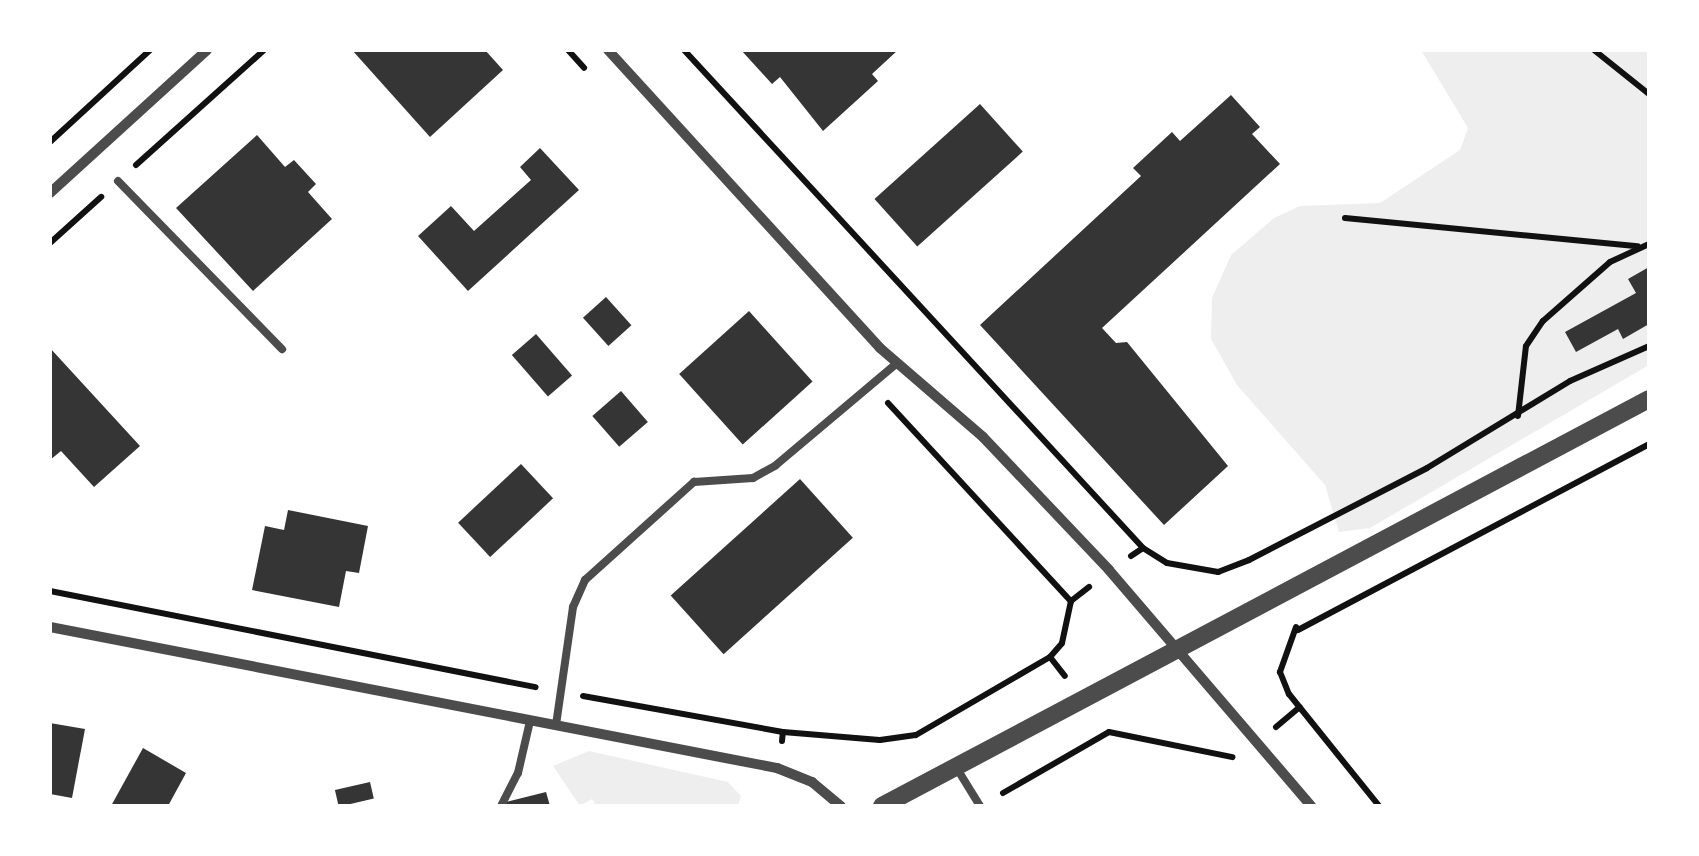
<!DOCTYPE html>
<html>
<head>
<meta charset="utf-8">
<style>
  body { margin:0 }
  #map { position:relative; width:1699px; height:856px; overflow:hidden; background:#fff; font-family:Mulish,sans-serif }
  div>[style] { position:absolute }
  [style*='--x'] { left:calc(var(--x)*1px); top:calc(var(--y)*1px); width:calc(var(--w)*1px); rotate:calc(var(--a)*1deg) }
  .green>* { inset:0; background:#eee }
  .building>* { inset:0; background:#353535; transform-origin:0 0 }
  .path>* { height:6px; margin:-3px; padding:0 3px; transform-origin:3px; border-radius:3px; background:#111 }
  .service>* { height:8px; margin:-4px; padding:0 4px; transform-origin:4px; border-radius:4px; background:#4c4c4c }
  .minor>* { height:10px; margin:-5px; padding:0 5px; transform-origin:5px; border-radius:5px; background:#4c4c4c }
  .tertiary>* { height:18px; margin:-9px; padding:0 9px; transform-origin:9px; border-radius:9px; background:#4c4c4c }
  span { translate:-50% -50%; white-space:nowrap; text-align:center; line-height:1.15; -webkit-text-stroke:10px #fff; paint-order:stroke }
  .frame { position:absolute; inset:0; border:52px solid #fff; pointer-events:none }
</style>
</head>
<body>
<div id="map">
  <div class="green">
    <i style="clip-path:polygon(1421px 50px,1649px 50px,1649px 365px,1370px 528px,1339px 532px,1325px 485px,1237px 385px,1211px 339px,1212px 298px,1231px 255px,1274px 218px,1300px 206px,1380px 203px,1460px 150px,1468px 128px)"></i>
    <i style="clip-path:polygon(589px 751px,728px 782px,741px 796px,738px 806px,596px 806px,592px 799px,580px 806px,553px 766px)"></i>
  </div>
  <div class="building">
    <i style="clip-path:polygon(352px 50px,485px 50px,503px 70px,430px 137px)"></i>
    <i style="clip-path:polygon(741px 50px,898px 50px,872px 74px,878px 81px,823px 131px,780px 77px,772px 84px)"></i>
    <i style="clip-path:polygon(1231px 95px,1260px 127px,1252px 134px,1280px 164px,1102px 328px,1116px 343px,1127px 342px,1228px 466px,1164px 525px,980px 325px,1141px 176px,1133px 168px,1172px 132px,1180px 141px)"></i>
    <i style="left:980px;top:104px;width:64px;height:142px;rotate:48deg"></i>
    <i style="clip-path:polygon(257px 135px,285px 167px,294px 160px,316px 184px,308px 192px,332px 219px,253px 291px,176px 208px)"></i>
    <i style="clip-path:polygon(540px 148px,579px 190px,468px 291px,418px 236px,451px 206px,474px 231px,531px 180px,520px 167px)"></i>
    <i style="clip-path:polygon(1649px 267px,1649px 324px,1623px 339px,1618px 329px,1576px 352px,1565px 332px,1636px 293px,1628px 279px)"></i>
    <i style="left:606px;top:297px;width:38px;height:31px;rotate:48deg"></i>
    <i style="left:749px;top:311px;width:95px;height:94px;rotate:48deg"></i>
    <i style="left:536px;top:334px;width:55px;height:32px;rotate:49deg"></i>
    <i style="clip-path:polygon(50px 348px,140px 446px,94px 487px,61px 451px,50px 460px)"></i>
    <i style="left:621px;top:391px;width:41px;height:38px;rotate:49deg"></i>
    <i style="left:521px;top:464px;width:47px;height:86px;rotate:47deg"></i>
    <i style="left:800px;top:479px;width:79px;height:174px;rotate:48deg"></i>
    <i style="clip-path:polygon(288px 510px,368px 526px,359px 573px,346px 571px,339px 607px,252px 590px,265px 526px,284px 530px)"></i>
    <i style="clip-path:polygon(50px 723px,85px 729px,72px 798px,50px 794px)"></i>
    <i style="clip-path:polygon(143px 748px,186px 773px,168px 806px,111px 806px)"></i>
    <i style="left:370px;top:782px;width:17px;height:36px;rotate:77deg"></i>
    <i style="clip-path:polygon(546px 792px,550px 806px,494px 806px,494px 805px)"></i>
  </div>
  <div class="path">
    <i style="--x:568;--y:50;--w:24;--a:48"></i>
    <i style="--x:684;--y:50;--w:677;--a:47.33"></i>
    <i style="--x:1594;--y:50;--w:70;--a:38.7"></i>
    <i style="--x:50;--y:142;--w:136;--a:-42.6"></i>
    <i style="--x:136;--y:165;--w:172;--a:-41.9"></i>
    <i style="--x:1345;--y:218;--w:294;--a:5.5"></i>
    <i style="--x:50;--y:243;--w:69;--a:-42"></i>
    <i style="--x:888;--y:403;--w:270;--a:47.3"></i>
    <i style="--x:1518;--y:416;--w:70;--a:-83.5"></i>
    <i style="--x:1526;--y:346;--w:30;--a:-56"></i>
    <i style="--x:1543;--y:321;--w:89;--a:-41.4"></i>
    <i style="--x:1610;--y:262;--w:43;--a:-24.8"></i>
    <i style="--x:1131;--y:556;--w:14;--a:-34"></i>
    <i style="--x:1143;--y:548;--w:28;--a:32"></i>
    <i style="--x:1167;--y:563;--w:52;--a:10"></i>
    <i style="--x:1218;--y:572;--w:33;--a:-21"></i>
    <i style="--x:1249;--y:560;--w:200;--a:-27.3"></i>
    <i style="--x:1427;--y:468;--w:167;--a:-31.3"></i>
    <i style="--x:1570;--y:381;--w:86;--a:-23.9"></i>
    <i style="--x:50;--y:591;--w:495;--a:11.2"></i>
    <i style="--x:1296;--y:627;--w:48;--a:109.6"></i>
    <i style="--x:1280;--y:672;--w:24;--a:68"></i>
    <i style="--x:1289;--y:694;--w:144;--a:51.2"></i>
    <i style="--x:1298;--y:630;--w:397;--a:-27.9"></i>
    <i style="--x:1050;--y:657;--w:24;--a:52"></i>
    <i style="--x:583;--y:696;--w:203;--a:10.2"></i>
    <i style="--x:1276;--y:727;--w:31;--a:-40"></i>
    <i style="--x:782;--y:741;--w:9;--a:-84"></i>
    <i style="--x:783;--y:732;--w:97;--a:4.7"></i>
    <i style="--x:880;--y:740;--w:36;--a:-8"></i>
    <i style="--x:916;--y:735;--w:155;--a:-30.2"></i>
    <i style="--x:1050;--y:657;--w:18;--a:-49"></i>
    <i style="--x:1062;--y:643;--w:43;--a:-77.9"></i>
    <i style="--x:1071;--y:601;--w:23;--a:-38"></i>
    <i style="--x:1003;--y:793;--w:122;--a:-29.9"></i>
    <i style="--x:1109;--y:732;--w:126;--a:11.5"></i>
  </div>
  <div class="service">
    <i style="--x:118;--y:181;--w:235;--a:45.7"></i>
    <i style="--x:556;--y:725;--w:119;--a:-81.8"></i>
    <i style="--x:573;--y:607;--w:30;--a:-66"></i>
    <i style="--x:585;--y:580;--w:147;--a:-42"></i>
    <i style="--x:694;--y:482;--w:59;--a:-3.9"></i>
    <i style="--x:753;--y:478;--w:26;--a:-29"></i>
    <i style="--x:776;--y:465;--w:157;--a:-40.1"></i>
    <i style="--x:956;--y:767;--w:46;--a:58.4"></i>
    <i style="--x:501;--y:806;--w:37;--a:-63"></i>
    <i style="--x:518;--y:773;--w:53;--a:-77"></i>
  </div>
  <div class="minor">
    <i style="--x:608;--y:50;--w:403;--a:47.6"></i>
    <i style="--x:880;--y:348;--w:136;--a:40.8"></i>
    <i style="--x:983;--y:437;--w:183;--a:46.5"></i>
    <i style="--x:1109;--y:570;--w:311;--a:49.4"></i>
    <i style="--x:50;--y:193;--w:212;--a:-42.3"></i>
    <i style="--x:50;--y:627;--w:741;--a:10.98"></i>
    <i style="--x:777;--y:768;--w:38;--a:22"></i>
    <i style="--x:812;--y:782;--w:38;--a:40"></i>
  </div>
  <div class="tertiary">
    <i style="--x:882;--y:806;--w:868;--a:-27.95"></i>
  </div>
  <div class="frame"></div>
</div>
</body>
</html>
